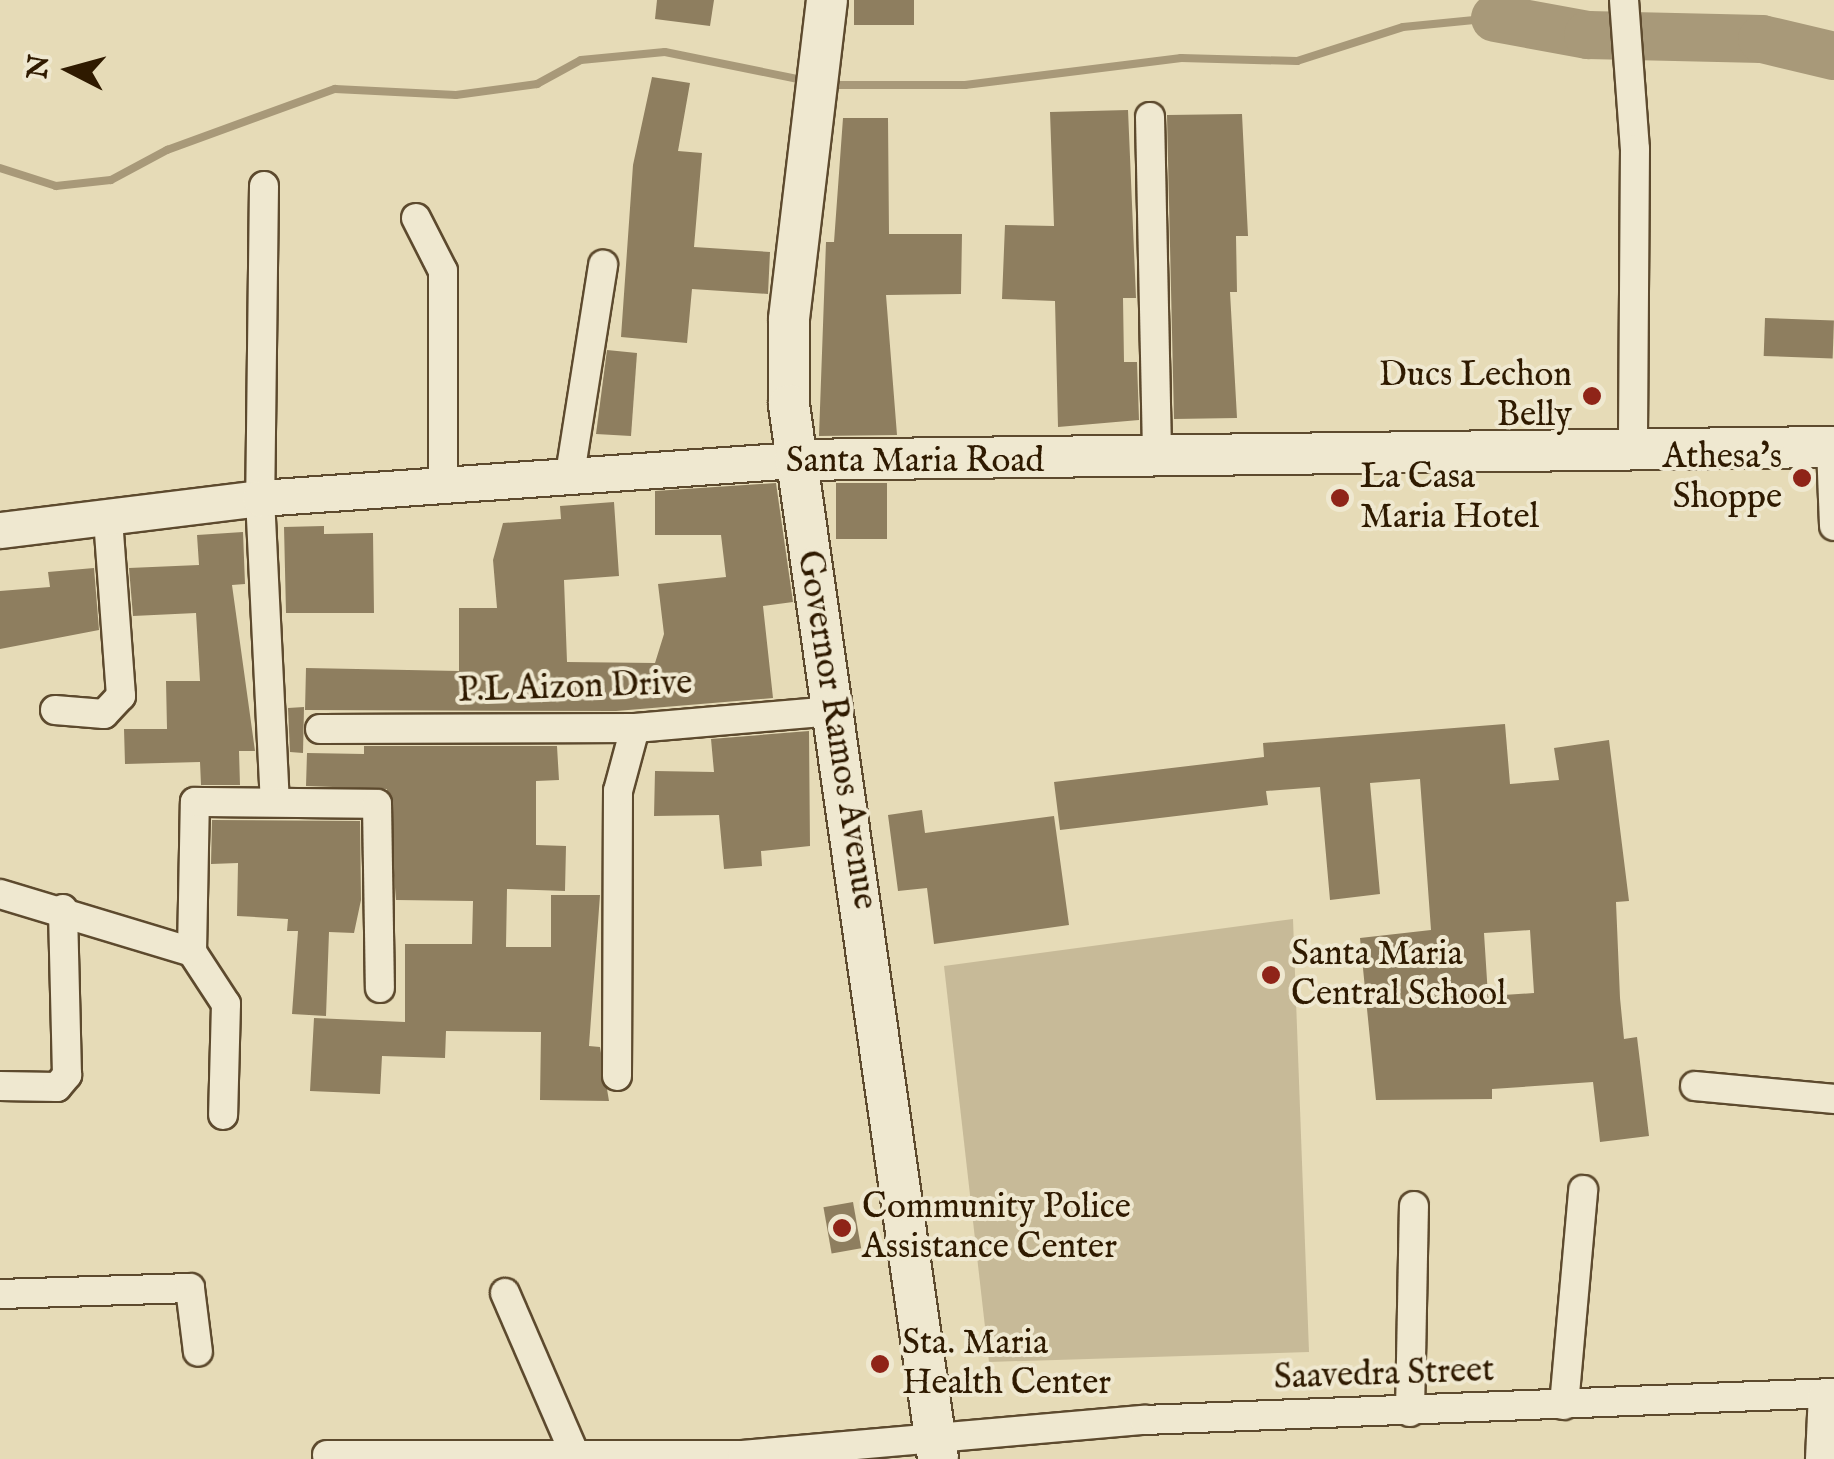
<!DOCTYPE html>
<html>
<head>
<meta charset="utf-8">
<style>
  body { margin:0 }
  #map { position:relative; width:1834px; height:1459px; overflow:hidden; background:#e6dbb7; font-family:"IM FELL English",serif }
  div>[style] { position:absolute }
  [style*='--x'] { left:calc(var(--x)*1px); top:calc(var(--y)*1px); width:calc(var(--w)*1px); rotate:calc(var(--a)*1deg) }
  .green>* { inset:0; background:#c7ba98 }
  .stream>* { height:8px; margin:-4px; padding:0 4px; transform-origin:4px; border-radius:4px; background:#a89979 }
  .river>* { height:48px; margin:-24px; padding:0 24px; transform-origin:24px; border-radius:24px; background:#a89979 }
  .building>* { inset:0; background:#8e7e5f; transform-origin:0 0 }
  .roads { filter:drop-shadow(2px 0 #5d4a2e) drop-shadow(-2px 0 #5d4a2e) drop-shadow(0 2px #5d4a2e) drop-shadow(0 -2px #5d4a2e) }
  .minor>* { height:28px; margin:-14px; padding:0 14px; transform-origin:14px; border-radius:14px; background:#efe8d0 }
  .tertiary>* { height:35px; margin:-17.5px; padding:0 17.5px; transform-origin:17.5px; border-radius:17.5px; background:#efe8d0 }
  .secondary>* { height:40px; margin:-20px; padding:0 20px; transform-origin:20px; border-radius:20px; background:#efe8d0 }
  .dots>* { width:28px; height:28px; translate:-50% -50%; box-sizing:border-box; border:5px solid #efe8d0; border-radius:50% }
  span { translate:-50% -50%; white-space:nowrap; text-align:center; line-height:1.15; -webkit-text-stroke:8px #efe8d0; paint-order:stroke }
  .poi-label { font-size:35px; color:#2f1a00 }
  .right { translate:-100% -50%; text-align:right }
  .left { translate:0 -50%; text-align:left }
  .street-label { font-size:35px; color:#2f1a00 }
  .north { position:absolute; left:20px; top:20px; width:100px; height:100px; -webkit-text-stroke:8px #efe8d0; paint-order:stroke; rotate:276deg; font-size:28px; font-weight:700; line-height:40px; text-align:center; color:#2f1a00 }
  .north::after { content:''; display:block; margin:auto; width:35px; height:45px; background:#2f1a00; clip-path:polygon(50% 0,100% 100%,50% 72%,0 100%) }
</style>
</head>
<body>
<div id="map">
  <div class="green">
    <i style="clip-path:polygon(1293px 919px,1309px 1352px,989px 1362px,944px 966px)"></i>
  </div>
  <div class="stream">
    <i style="--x:827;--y:85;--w:138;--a:0"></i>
    <i style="--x:965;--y:85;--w:218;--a:-7.1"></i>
    <i style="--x:1181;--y:58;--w:116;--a:1.5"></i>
    <i style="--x:1297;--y:61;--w:111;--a:-17.8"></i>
    <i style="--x:1403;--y:27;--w:92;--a:-5.6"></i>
    <i style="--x:0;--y:168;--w:59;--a:17.8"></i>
    <i style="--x:56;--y:186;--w:55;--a:-6.2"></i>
    <i style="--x:111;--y:180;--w:64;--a:-28.2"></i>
    <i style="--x:167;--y:150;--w:179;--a:-20"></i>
    <i style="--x:335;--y:89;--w:121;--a:2.8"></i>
    <i style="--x:456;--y:95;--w:82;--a:-7.7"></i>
    <i style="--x:537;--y:84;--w:50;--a:-28.6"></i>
    <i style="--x:581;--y:60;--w:84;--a:-5.4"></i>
    <i style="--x:665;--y:52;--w:141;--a:11.5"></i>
  </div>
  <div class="river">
    <i style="--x:1495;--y:18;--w:95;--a:10.4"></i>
    <i style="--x:1588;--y:35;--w:174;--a:1.3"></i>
    <i style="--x:1762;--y:39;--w:74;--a:13.3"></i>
  </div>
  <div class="building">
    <i style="clip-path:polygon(657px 0,714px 0,710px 26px,655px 19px)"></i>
    <i style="left:854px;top:0;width:60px;height:25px"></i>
    <i style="clip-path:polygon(652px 77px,690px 83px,678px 151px,702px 153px,694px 247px,770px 252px,768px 294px,692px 289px,687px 343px,621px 337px,633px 165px)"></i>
    <i style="clip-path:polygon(1128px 110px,1136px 298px,1123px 298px,1124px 362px,1137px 362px,1139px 420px,1058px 427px,1055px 301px,1002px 299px,1005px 225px,1054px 226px,1050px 112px)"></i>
    <i style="clip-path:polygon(1242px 114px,1248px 236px,1236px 236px,1237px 292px,1230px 292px,1237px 418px,1174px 419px,1167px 115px)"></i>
    <i style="clip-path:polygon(843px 118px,888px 118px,889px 234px,962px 234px,961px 294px,886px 295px,897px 435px,819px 436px,826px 242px,834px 242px)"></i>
    <i style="left:1765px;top:318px;width:69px;height:38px;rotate:2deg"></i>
    <i style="clip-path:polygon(607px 350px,637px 353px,631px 436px,596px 434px)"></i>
    <i style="clip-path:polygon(776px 483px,793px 602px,763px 606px,773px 698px,616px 711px,305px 710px,306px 668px,459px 671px,459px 608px,497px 608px,493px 560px,503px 523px,561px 519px,560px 506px,614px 502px,619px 576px,564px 580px,567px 662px,655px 663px,664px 634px,658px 584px,726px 577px,721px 535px,655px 535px,655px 491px)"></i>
    <i style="left:836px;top:483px;width:51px;height:56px"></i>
    <i style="clip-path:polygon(324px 526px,324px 534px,373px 533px,374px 613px,286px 613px,284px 527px)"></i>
    <i style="clip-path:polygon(243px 532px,245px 584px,232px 585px,255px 751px,239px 751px,240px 785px,201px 785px,200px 762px,125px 764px,124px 729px,167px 729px,166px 681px,200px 681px,196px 613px,133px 616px,129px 568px,199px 565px,197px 535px)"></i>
    <i style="clip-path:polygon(94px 568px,99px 630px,0 649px,0 591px,50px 587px,48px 572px)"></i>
    <i style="clip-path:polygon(304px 707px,303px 753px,290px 752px,288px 708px)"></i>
    <i style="clip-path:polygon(evenodd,1505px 724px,1510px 784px,1559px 780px,1554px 748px,1609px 740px,1629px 901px,1616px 902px,1620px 998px,1624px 1039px,1637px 1037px,1649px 1136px,1600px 1142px,1593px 1082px,1492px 1089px,1492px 1099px,1376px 1100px,1360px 938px,1431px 930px,1420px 779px,1370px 783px,1380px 894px,1330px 900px,1320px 787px,1266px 791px,1268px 805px,1060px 830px,1054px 782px,1264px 757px,1263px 743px,1505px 724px,1530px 930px,1534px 993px,1488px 996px,1484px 933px,1530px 930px)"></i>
    <i style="clip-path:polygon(809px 731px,810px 846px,761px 851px,762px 866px,724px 869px,719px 815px,654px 816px,655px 771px,714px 772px,711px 739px)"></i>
    <i style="clip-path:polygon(364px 746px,557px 746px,559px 780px,536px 781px,536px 845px,566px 846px,565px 891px,507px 889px,506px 947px,551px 947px,551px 895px,600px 895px,589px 1046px,600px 1047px,609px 1101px,540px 1100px,541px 1032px,446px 1031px,445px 1058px,382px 1056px,380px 1094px,310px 1091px,314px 1018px,405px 1022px,405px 944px,472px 944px,473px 901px,396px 900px,387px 789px,306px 786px,307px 753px,364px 754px)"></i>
    <i style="clip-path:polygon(922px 810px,925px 833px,1054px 816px,1069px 925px,934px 944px,927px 888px,898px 891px,888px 815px)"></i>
    <i style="clip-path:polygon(212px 820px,360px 821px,361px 900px,354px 933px,329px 932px,326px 1016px,292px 1014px,298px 931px,287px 931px,288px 919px,237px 916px,238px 863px,211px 864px)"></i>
    <i style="left:853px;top:1202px;width:47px;height:30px;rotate:80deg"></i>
  </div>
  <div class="roads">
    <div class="minor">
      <i style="--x:1624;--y:0;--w:149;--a:85.8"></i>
      <i style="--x:1635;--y:149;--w:305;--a:90.4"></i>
      <i style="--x:1150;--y:117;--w:344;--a:88.8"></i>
      <i style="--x:264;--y:186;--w:312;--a:90.7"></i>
      <i style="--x:260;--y:498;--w:302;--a:87.2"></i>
      <i style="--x:416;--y:218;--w:59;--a:63"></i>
      <i style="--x:443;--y:271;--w:213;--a:90"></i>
      <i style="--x:1831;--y:447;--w:79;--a:87.8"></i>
      <i style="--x:570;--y:474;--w:212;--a:-81"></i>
      <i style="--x:55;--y:710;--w:49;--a:4.7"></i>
      <i style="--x:104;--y:714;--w:25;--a:-47"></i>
      <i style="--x:121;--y:696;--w:176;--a:-94.2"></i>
      <i style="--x:320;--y:729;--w:315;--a:-0.2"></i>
      <i style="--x:635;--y:728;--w:198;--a:-4.9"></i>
      <i style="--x:0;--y:894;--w:201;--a:16.8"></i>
      <i style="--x:192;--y:952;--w:62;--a:56.8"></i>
      <i style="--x:226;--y:1004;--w:111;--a:91.5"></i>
      <i style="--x:192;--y:952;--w:150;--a:-88.9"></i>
      <i style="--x:195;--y:802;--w:182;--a:0.6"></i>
      <i style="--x:377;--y:804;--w:184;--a:89.1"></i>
      <i style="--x:617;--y:1076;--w:285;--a:-89.8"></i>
      <i style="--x:618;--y:791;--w:65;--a:-74.9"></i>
      <i style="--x:0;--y:1086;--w:57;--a:1"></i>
      <i style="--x:57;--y:1087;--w:16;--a:-50"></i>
      <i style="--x:67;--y:1075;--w:166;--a:-91.4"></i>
      <i style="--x:1695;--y:1086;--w:140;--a:5.3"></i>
      <i style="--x:505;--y:1293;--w:171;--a:66.6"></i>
      <i style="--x:0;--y:1294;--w:190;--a:-1.8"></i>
      <i style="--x:190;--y:1288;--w:64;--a:82.9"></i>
      <i style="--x:1564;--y:1405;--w:216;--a:-84.9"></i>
      <i style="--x:1410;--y:1412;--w:206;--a:-88.9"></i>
      <i style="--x:327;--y:1455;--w:415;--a:0"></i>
      <i style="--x:742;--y:1455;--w:404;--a:-5"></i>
      <i style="--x:1144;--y:1420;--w:691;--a:-2.24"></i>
      <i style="--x:1820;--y:1459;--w:65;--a:-87.4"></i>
    </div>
    <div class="tertiary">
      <i style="--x:0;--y:530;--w:262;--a:-7"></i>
      <i style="--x:260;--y:498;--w:536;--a:-4.06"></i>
    </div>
    <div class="secondary">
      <i style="--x:827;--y:0;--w:322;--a:96.8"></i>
      <i style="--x:789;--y:320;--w:85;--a:90"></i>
      <i style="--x:789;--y:405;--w:1064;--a:81.95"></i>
      <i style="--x:795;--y:460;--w:1039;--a:-0.72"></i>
    </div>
  </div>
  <div class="dots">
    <i style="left:1592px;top:396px;background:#8f2418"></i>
    <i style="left:1802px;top:478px;background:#8f2418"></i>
    <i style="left:1340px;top:498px;background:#8f2418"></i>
    <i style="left:1271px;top:975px;background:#8f2418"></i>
    <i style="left:842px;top:1228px;background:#8f2418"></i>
    <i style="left:880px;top:1364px;background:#8f2418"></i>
  </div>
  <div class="poi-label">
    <span class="right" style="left:1572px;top:396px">Ducs Lechon<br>Belly</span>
    <span class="right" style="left:1782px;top:478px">Athesa's<br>Shoppe</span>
    <span class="left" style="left:1360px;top:498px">La Casa<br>Maria Hotel</span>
    <span class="left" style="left:1291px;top:975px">Santa Maria<br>Central School</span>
    <span class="left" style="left:862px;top:1228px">Community Police<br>Assistance Center</span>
    <span class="left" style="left:902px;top:1364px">Sta. Maria<br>Health Center</span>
  </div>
  <div class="street-label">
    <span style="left:915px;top:462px">Santa Maria Road</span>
    <span style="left:575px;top:688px;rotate:-2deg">P.L Aizon Drive</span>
    <span style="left:836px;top:730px;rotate:81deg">Governor Ramos Avenue</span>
    <span style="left:1384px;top:1375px;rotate:-2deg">Saavedra Street</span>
  </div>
  <div class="north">N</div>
</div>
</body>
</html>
